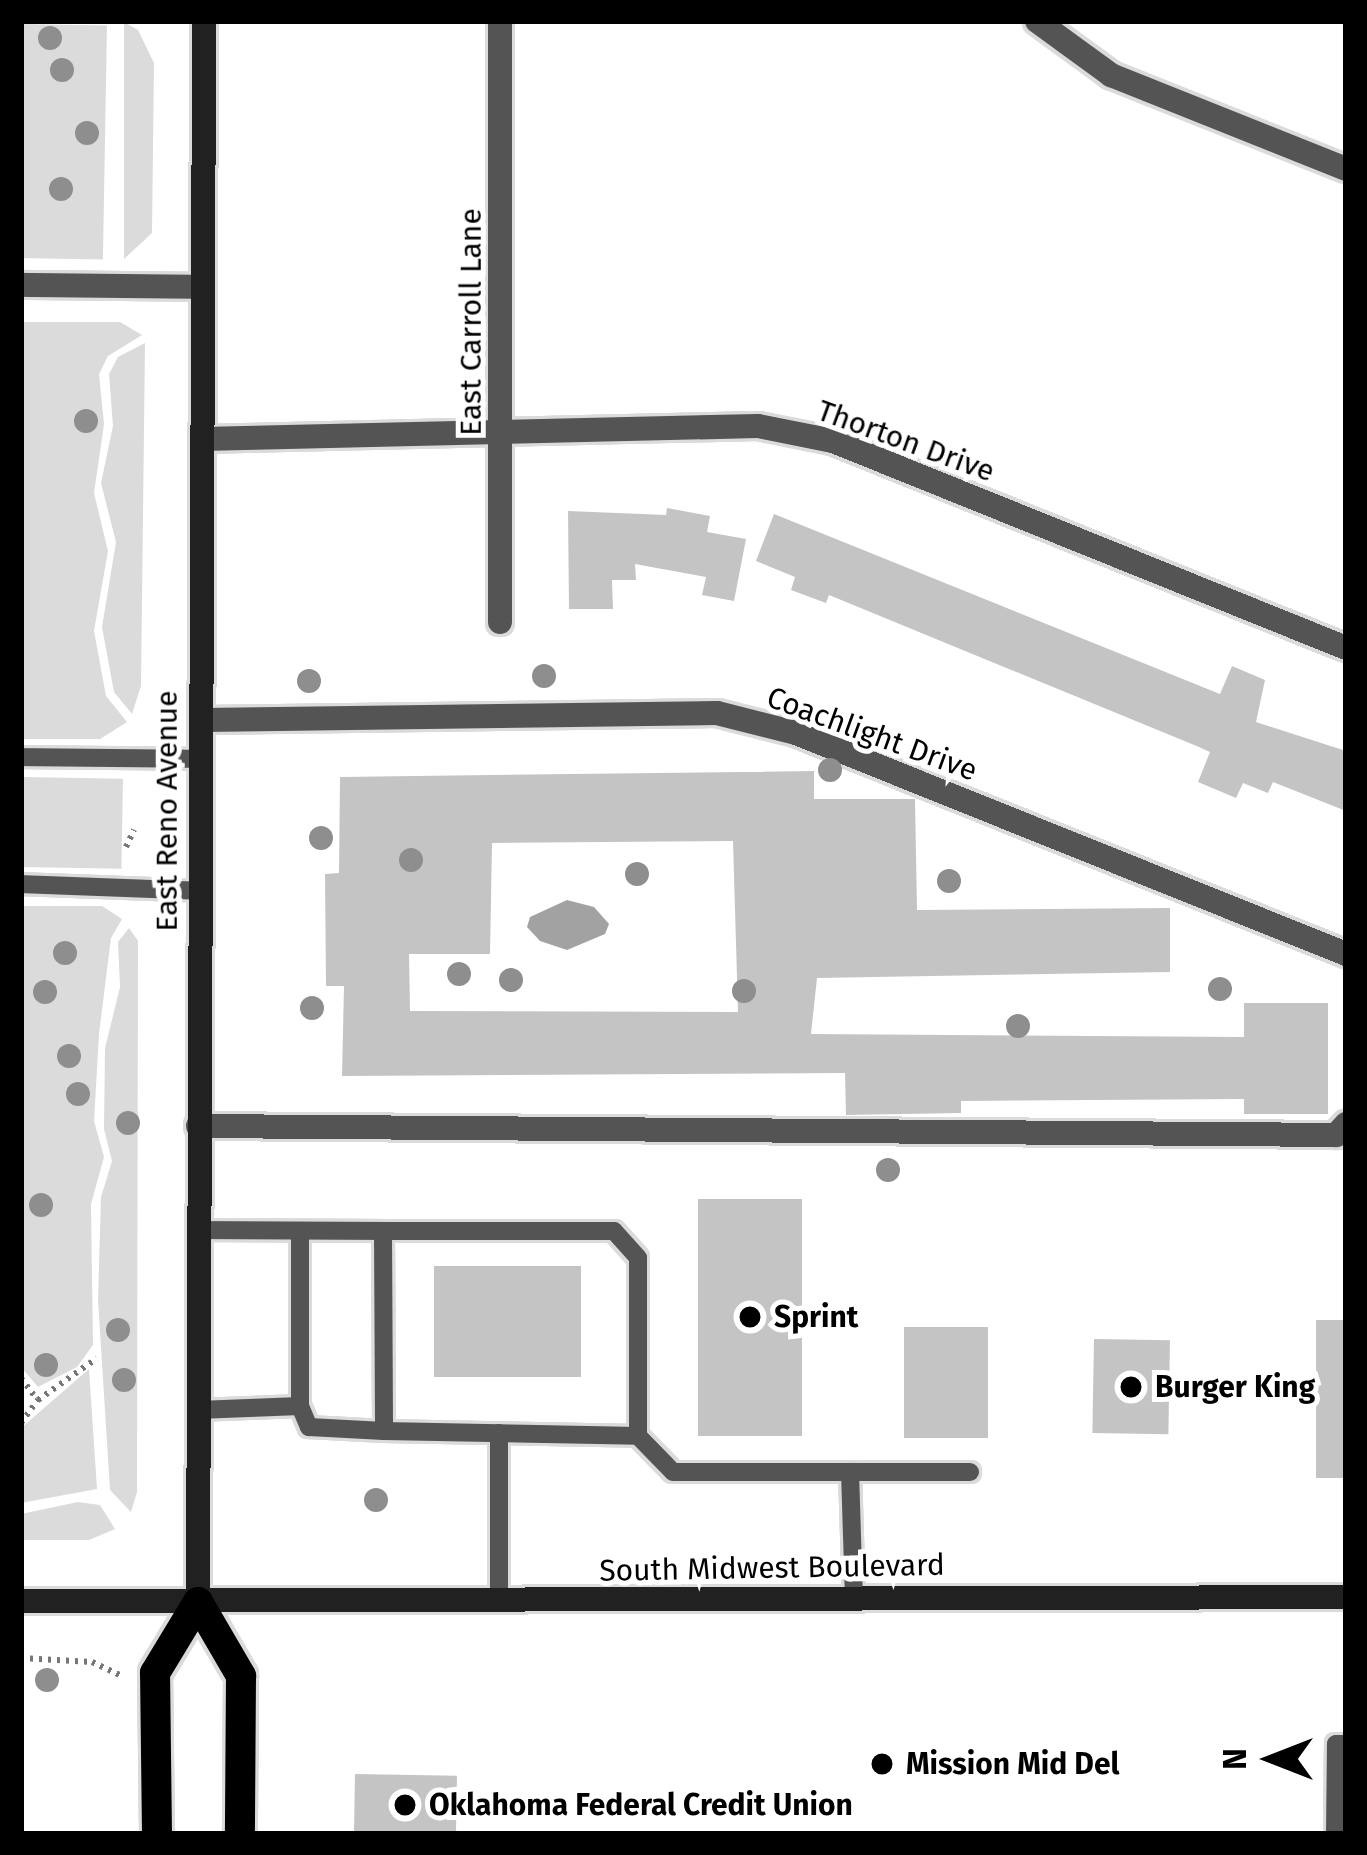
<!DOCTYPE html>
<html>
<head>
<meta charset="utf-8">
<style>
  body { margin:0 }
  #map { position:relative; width:1367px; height:1855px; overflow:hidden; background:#fff; font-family:"Fira Sans",sans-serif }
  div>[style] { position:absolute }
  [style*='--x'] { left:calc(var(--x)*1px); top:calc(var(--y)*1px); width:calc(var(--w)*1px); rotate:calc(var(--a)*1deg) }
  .green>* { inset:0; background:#dbdbdb; transform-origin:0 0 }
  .water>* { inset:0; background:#a2a2a2 }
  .building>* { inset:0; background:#c4c4c4; transform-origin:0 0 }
  .path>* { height:6px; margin-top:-3px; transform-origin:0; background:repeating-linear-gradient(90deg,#767676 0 3px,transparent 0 9px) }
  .roads { filter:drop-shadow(3px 0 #dbdbdb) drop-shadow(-3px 0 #dbdbdb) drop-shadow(0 3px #dbdbdb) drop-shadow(0 -3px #dbdbdb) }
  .lane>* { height:18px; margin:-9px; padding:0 9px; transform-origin:9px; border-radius:9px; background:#545454 }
  .street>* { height:24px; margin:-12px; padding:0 12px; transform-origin:12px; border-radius:12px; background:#545454 }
  .secondary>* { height:24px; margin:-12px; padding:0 12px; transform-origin:12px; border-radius:12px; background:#212121 }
  .primary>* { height:30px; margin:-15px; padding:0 15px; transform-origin:15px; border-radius:15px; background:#000 }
  .trees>* { width:24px; height:24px; margin:-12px; border-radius:50%; background:#8e8e8e }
  .dots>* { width:33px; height:33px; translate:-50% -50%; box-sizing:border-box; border:6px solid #fff; border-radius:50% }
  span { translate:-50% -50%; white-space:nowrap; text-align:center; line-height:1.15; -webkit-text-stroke:10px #fff; paint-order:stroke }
  .street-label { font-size:30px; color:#000 }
  .poi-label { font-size:30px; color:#000; font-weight:700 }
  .left { translate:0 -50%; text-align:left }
  .frame { position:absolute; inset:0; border:24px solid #000; pointer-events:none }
  .north { position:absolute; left:1211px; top:1699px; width:120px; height:120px; -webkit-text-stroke:9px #fff; paint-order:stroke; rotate:270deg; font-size:33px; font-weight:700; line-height:48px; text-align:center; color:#000 }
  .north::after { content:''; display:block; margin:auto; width:42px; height:54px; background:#000; clip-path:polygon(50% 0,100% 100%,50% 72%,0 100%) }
</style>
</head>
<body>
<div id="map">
  <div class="green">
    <i style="clip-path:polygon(124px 22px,138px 30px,154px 63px,152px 233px,124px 259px)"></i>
    <i style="left:21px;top:24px;width:86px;height:234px;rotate:1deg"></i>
    <i style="clip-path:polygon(21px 322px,120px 322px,142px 335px,108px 356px,99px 374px,104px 424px,94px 493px,108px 551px,94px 631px,106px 696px,127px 722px,100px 739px,21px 739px)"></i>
    <i style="clip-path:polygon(145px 343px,141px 686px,132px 714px,114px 692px,102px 627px,116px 542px,101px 483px,113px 426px,109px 374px,118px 357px)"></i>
    <i style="left:21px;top:777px;width:102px;height:90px;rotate:1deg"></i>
    <i style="clip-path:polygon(21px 906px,102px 906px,122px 919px,111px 938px,99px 1034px,94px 1121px,104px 1157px,91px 1204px,93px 1345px,77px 1367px,38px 1387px,21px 1367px)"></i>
    <i style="clip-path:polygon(129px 928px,138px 941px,137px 1492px,131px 1512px,110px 1490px,98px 1300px,101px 1197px,112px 1161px,104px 1129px,105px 1048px,120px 987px,118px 942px)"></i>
    <i style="clip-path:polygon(89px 1369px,97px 1489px,21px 1503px,21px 1428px)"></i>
    <i style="clip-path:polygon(78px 1502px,100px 1505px,115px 1529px,89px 1540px,21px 1540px,21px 1514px)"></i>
  </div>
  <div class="water">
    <i style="clip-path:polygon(567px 900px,594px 907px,609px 924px,605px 934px,567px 950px,540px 941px,527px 927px,530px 917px)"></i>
  </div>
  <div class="building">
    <i style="clip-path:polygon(667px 508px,710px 516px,707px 532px,746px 539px,734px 601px,702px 595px,706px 577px,635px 564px,636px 580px,612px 580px,613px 609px,569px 609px,568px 511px,666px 515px)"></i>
    <i style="clip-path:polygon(774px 514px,1220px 694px,1232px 666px,1265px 680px,1256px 722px,1346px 751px,1346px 811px,1273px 782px,1268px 793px,1243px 783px,1236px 798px,1198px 782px,1210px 752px,1199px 747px,829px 595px,826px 603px,791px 590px,795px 577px,756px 561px)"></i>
    <i style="clip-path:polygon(evenodd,814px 771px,814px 799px,915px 799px,917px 910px,1170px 908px,1170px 972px,817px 978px,811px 1034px,1244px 1037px,1244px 1003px,1328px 1003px,1328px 1114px,1244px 1114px,1244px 1099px,961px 1101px,961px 1113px,846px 1115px,845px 1073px,342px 1076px,344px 986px,326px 986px,325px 874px,339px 873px,340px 777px,814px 771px,733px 841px,738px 1012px,410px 1011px,409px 954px,490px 954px,492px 843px,733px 841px)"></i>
    <i style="left:698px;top:1199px;width:104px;height:237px"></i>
    <i style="left:434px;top:1266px;width:147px;height:111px"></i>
    <i style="left:1316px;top:1320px;width:30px;height:158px"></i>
    <i style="left:904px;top:1327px;width:84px;height:111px"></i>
    <i style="left:1094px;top:1339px;width:76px;height:94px;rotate:1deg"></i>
    <i style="left:355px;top:1774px;width:102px;height:60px;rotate:1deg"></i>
  </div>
  <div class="path">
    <i style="--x:126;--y:847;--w:19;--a:-65"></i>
    <i style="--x:21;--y:1378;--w:26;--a:53"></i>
    <i style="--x:21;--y:1423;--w:29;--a:-54"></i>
    <i style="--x:38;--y:1400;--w:72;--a:-35.4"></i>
    <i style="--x:21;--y:1658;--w:71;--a:3.2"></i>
    <i style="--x:92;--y:1662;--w:33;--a:25"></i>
  </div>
  <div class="roads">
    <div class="lane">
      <i style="--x:21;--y:757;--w:183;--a:0.6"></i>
      <i style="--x:21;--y:884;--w:182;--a:2.2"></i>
      <i style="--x:198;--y:1230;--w:185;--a:0.3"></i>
      <i style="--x:383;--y:1231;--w:200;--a:89.7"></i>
      <i style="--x:384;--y:1431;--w:254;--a:1.1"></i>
      <i style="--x:638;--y:1436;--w:50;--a:45.8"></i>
      <i style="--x:673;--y:1472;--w:297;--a:0"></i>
      <i style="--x:300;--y:1231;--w:175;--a:90"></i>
      <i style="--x:300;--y:1406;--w:23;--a:67"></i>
      <i style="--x:309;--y:1427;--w:75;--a:3.1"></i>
      <i style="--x:383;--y:1231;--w:231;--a:0"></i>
      <i style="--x:614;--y:1231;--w:36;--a:48"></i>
      <i style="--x:638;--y:1258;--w:178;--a:90"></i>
      <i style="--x:198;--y:1410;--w:102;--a:-2.2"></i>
      <i style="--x:850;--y:1472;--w:125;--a:88.2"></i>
      <i style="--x:499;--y:1600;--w:167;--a:-90"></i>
      <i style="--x:1335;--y:1834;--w:90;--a:-89.4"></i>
      <i style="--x:1336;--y:1744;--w:10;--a:0"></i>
    </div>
    <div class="street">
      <i style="--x:500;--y:21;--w:601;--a:90"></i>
      <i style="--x:1037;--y:21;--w:92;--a:36.1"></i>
      <i style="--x:1111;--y:75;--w:253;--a:21.8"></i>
      <i style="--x:21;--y:285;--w:181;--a:0.6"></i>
      <i style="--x:202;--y:439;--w:556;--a:-1.34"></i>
      <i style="--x:758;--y:426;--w:76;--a:11.3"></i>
      <i style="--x:833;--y:441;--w:553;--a:21.97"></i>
      <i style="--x:204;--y:720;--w:513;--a:-0.78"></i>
      <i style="--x:717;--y:713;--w:81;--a:14.2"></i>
      <i style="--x:796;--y:733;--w:593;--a:21.89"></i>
      <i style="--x:198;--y:1126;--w:1138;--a:0.45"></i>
      <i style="--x:1336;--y:1135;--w:15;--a:-48"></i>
    </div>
    <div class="secondary">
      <i style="--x:21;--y:1601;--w:1325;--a:-0.17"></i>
      <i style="--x:198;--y:1602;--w:1581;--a:-89.78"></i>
    </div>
    <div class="primary">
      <i style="--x:157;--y:1834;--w:161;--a:-90.7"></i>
      <i style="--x:155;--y:1673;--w:83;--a:-58.8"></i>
      <i style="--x:198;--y:1602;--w:86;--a:59.8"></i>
      <i style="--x:241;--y:1676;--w:158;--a:90.4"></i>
    </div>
  </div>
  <div class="trees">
    <i style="left:50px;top:38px"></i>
    <i style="left:62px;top:70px"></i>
    <i style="left:87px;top:133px"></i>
    <i style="left:61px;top:189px"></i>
    <i style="left:86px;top:421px"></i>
    <i style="left:544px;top:676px"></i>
    <i style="left:309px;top:681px"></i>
    <i style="left:830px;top:770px"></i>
    <i style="left:321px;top:838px"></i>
    <i style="left:411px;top:860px"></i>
    <i style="left:637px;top:874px"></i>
    <i style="left:949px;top:881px"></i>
    <i style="left:65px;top:953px"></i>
    <i style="left:459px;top:974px"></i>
    <i style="left:511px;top:980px"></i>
    <i style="left:1220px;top:989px"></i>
    <i style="left:744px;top:991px"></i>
    <i style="left:45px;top:992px"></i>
    <i style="left:312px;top:1008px"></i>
    <i style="left:1018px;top:1026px"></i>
    <i style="left:69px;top:1056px"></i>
    <i style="left:78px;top:1094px"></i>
    <i style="left:128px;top:1123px"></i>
    <i style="left:888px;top:1170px"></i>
    <i style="left:41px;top:1205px"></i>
    <i style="left:118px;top:1330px"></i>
    <i style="left:46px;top:1365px"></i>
    <i style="left:124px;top:1380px"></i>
    <i style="left:376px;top:1500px"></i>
    <i style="left:47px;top:1680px"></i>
  </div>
  <div class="dots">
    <i style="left:750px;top:1317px;background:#000"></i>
    <i style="left:1131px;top:1387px;background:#000"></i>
    <i style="left:882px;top:1764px;background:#000"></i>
    <i style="left:405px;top:1805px;background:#000"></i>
  </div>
  <div class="street-label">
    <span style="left:471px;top:322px;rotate:-90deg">East Carroll Lane</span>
    <span style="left:906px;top:441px;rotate:20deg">Thorton Drive</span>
    <span style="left:872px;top:734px;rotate:20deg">Coachlight Drive</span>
    <span style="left:167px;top:811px;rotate:-90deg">East Reno Avenue</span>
    <span style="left:772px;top:1568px;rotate:-1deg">South Midwest Boulevard</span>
  </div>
  <div class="poi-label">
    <span class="left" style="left:774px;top:1317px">Sprint</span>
    <span class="left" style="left:1155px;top:1387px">Burger King</span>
    <span class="left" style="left:906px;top:1764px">Mission Mid Del</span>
    <span class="left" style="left:429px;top:1805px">Oklahoma Federal Credit Union</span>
  </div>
  <div class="frame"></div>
  <div class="north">N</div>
</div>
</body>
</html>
